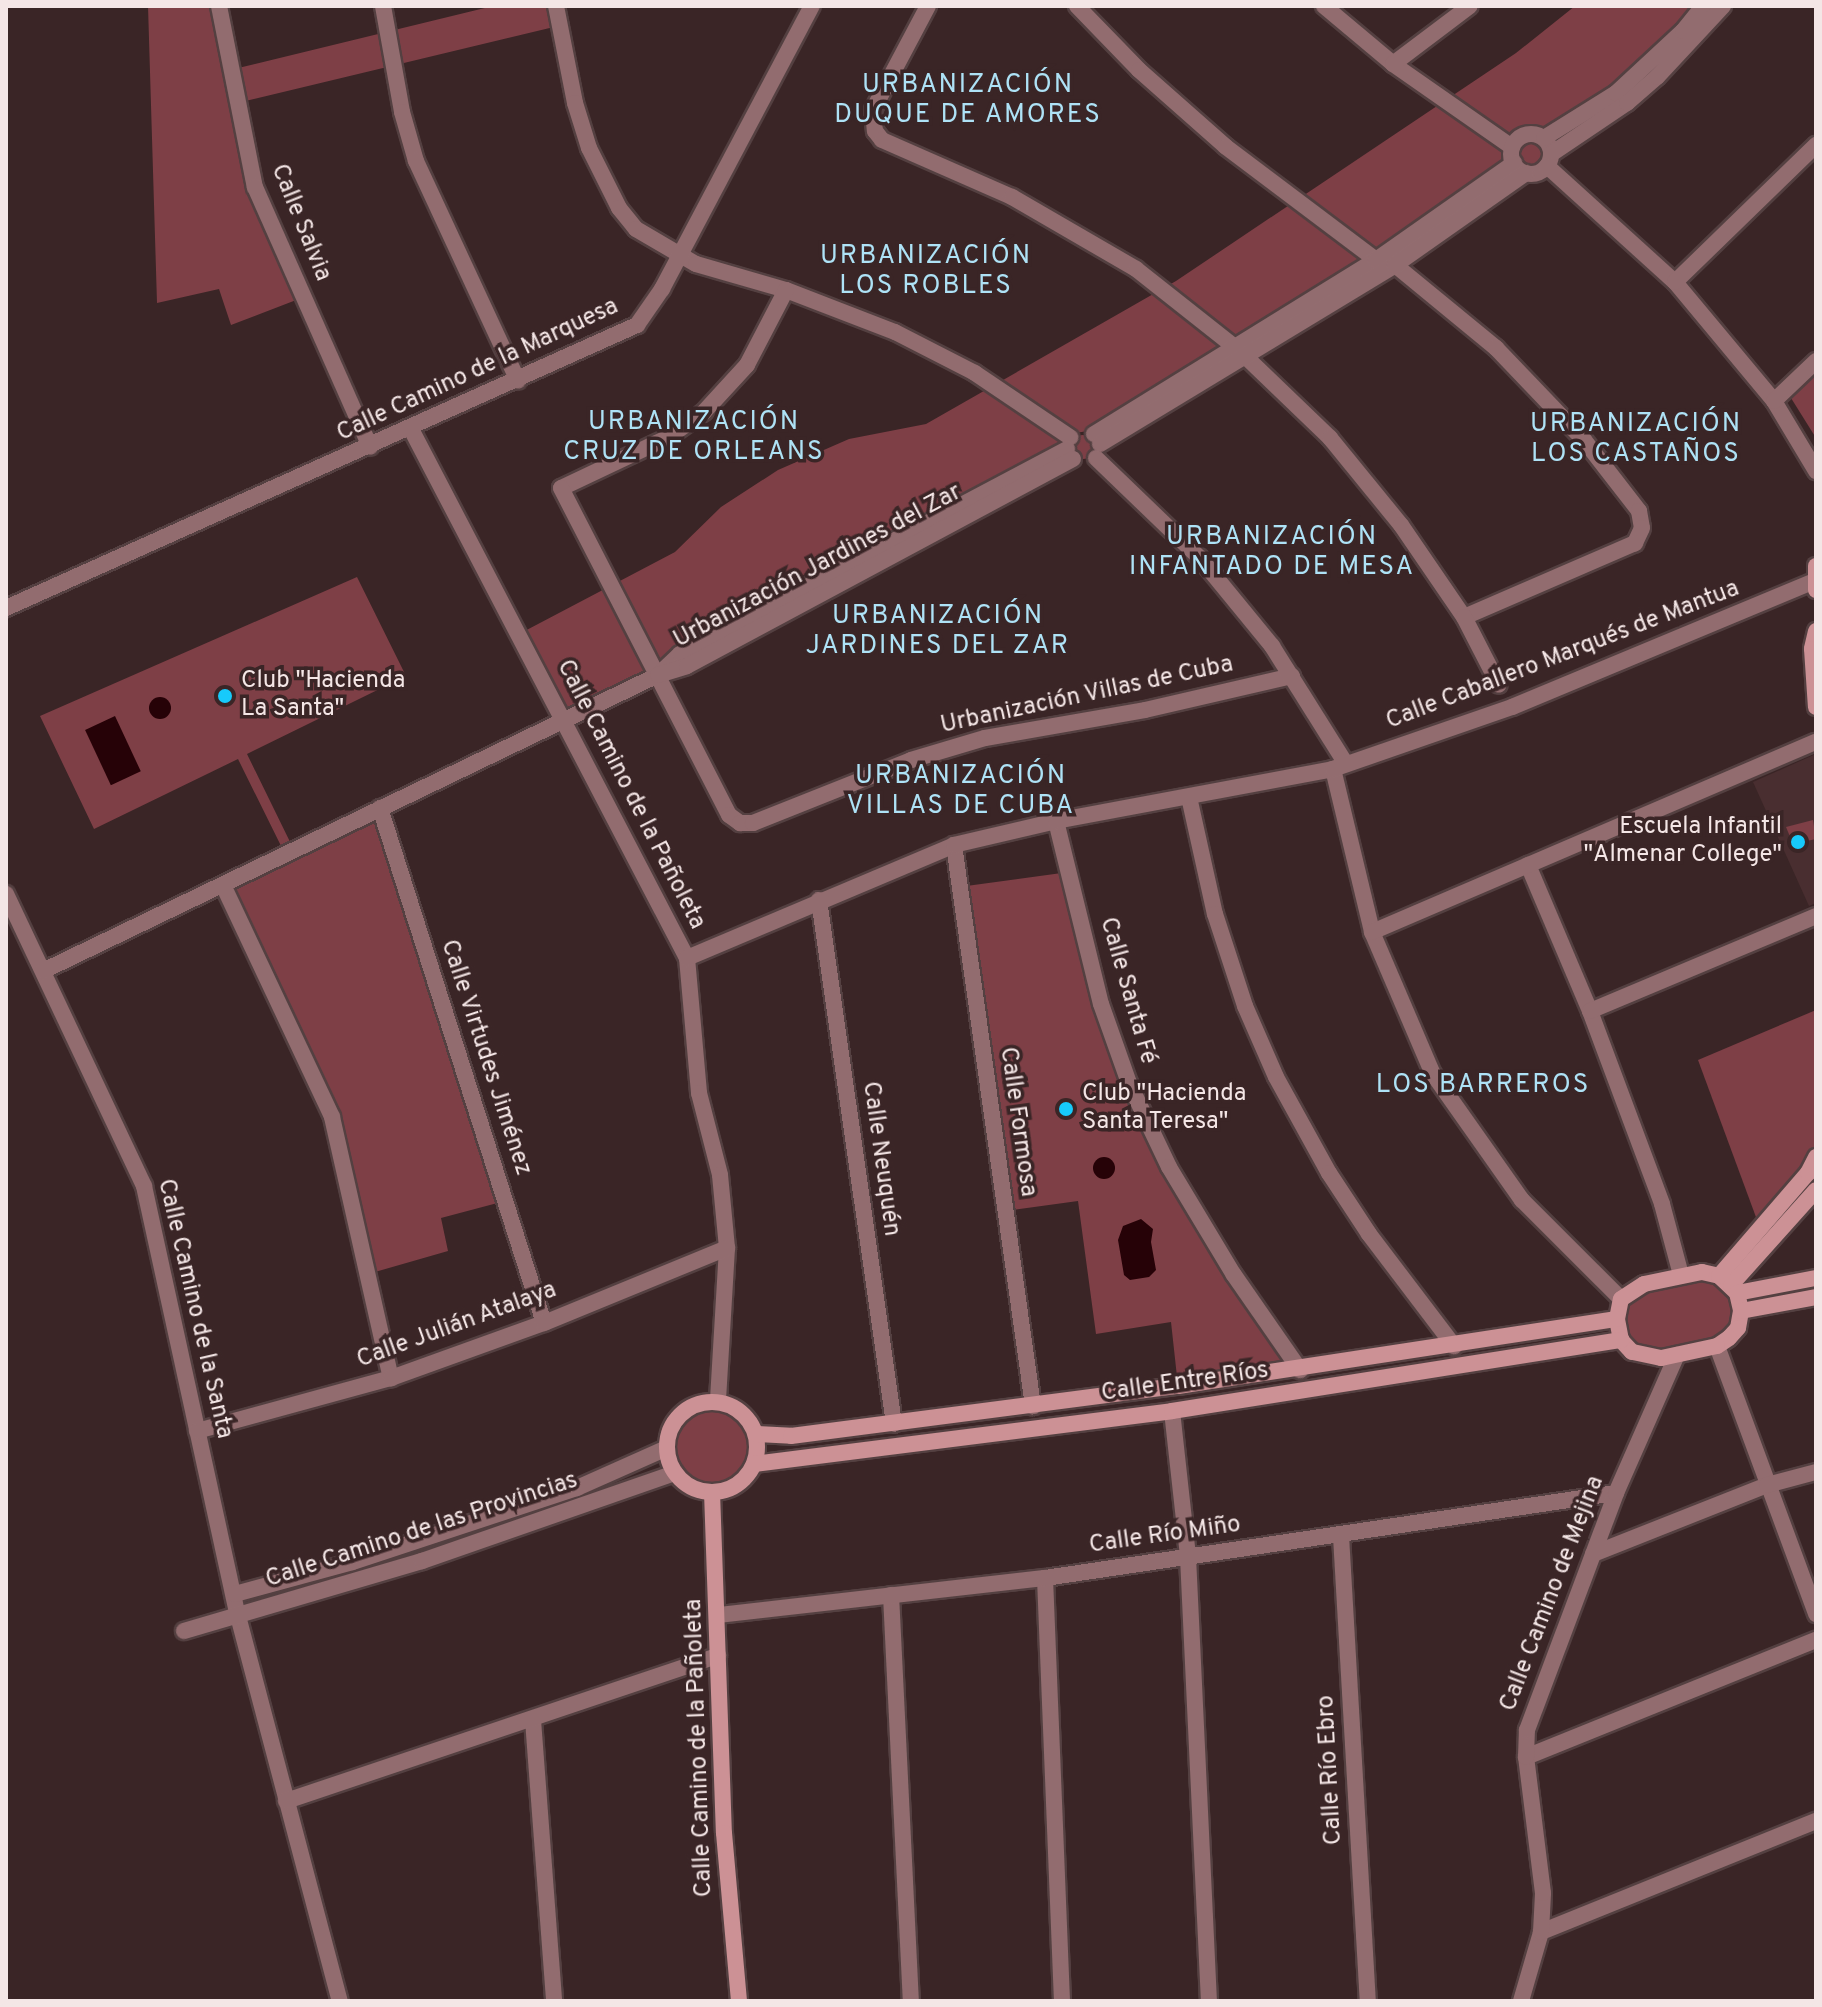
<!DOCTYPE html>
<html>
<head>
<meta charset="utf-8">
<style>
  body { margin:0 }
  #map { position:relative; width:1822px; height:2007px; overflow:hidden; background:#3a2526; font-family:Overpass,sans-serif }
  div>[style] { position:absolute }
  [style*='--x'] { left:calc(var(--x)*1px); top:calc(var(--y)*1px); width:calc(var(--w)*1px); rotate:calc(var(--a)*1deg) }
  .built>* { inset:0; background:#492e30 }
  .green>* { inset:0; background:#7e3f46 }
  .round { border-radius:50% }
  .water>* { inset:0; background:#260207; transform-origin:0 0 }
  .roads { filter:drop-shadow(2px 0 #544041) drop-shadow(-2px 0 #544041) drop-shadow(0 2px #544041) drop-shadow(0 -2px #544041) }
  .street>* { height:16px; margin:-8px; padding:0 8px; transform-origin:8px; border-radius:8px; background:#926c6f }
  .street>.ring { margin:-8px; padding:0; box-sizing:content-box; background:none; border:16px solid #926c6f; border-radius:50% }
  .secondary>* { height:16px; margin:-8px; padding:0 8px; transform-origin:8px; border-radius:8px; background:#cc9195 }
  .secondary>.ring { margin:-8px; padding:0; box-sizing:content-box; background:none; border:16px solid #cc9195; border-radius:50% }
  .dots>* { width:22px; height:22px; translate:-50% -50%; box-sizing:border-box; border:4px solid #3a2526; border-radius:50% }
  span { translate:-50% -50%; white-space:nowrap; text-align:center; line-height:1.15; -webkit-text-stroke:7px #3a2526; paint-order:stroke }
  .street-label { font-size:24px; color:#f4e6e6 }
  .poi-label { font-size:24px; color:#f4e6e6 }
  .left { translate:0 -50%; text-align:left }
  .right { translate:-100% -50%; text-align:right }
  .neighbourhood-label { font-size:26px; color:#aee2f6; letter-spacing:2px }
  .frame { position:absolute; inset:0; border:8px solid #f4e6e6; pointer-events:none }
</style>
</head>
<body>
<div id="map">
  <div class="built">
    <i style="clip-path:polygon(1816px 754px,1816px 903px,1809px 906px,1753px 782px)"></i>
  </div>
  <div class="green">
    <i style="clip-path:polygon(148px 6px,219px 6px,230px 70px,493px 6px,556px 6px,558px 26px,237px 103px,255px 187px,304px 297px,231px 325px,219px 289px,157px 303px)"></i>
    <i style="clip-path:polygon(1575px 6px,1703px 6px,1616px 93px,1538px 135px,1520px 137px,1512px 158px,1376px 260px,1088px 431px,1075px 433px,1068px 443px,566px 722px,519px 634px,675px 552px,721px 507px,778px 470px,849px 439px,926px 424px,1176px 281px,1516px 53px)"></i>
    <i class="round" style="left:1516px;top:138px;width:30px;height:30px"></i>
    <i style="clip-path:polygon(1816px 374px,1816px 438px,1791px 398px)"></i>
    <i class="round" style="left:1071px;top:435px;width:24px;height:24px"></i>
    <i style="clip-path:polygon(357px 577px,406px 676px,247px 754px,294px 850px,380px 808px,505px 1201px,441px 1218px,448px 1251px,368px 1274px,332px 1117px,223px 885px,285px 854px,238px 759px,94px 829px,40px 716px)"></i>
    <i style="clip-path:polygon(1813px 820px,1816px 839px,1793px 844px,1786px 827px)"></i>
    <i style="clip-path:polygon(1069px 872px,1101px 1004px,1169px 1167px,1300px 1370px,1178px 1386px,1171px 1322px,1096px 1334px,1078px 1201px,1005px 1211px,959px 887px)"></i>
    <i style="clip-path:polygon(1816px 1010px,1816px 1157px,1760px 1228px,1698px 1060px)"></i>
    <i style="clip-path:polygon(1702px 1272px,1737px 1293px,1729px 1338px,1661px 1358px,1621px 1340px,1621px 1299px)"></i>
    <i class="round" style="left:676px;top:1411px;width:72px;height:72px"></i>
  </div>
  <div class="water">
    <i class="round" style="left:149px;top:697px;width:22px;height:22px"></i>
    <i style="left:115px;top:716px;width:61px;height:33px;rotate:65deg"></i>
    <i class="round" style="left:1093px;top:1157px;width:22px;height:22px"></i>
    <i style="clip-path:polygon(1141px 1219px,1153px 1229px,1151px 1242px,1156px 1270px,1149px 1277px,1130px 1280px,1124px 1275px,1118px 1240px,1123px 1226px)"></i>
  </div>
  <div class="roads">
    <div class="street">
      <i style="--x:219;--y:6;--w:185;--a:78.8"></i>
      <i style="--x:255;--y:187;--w:284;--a:66.1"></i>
      <i style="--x:383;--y:6;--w:108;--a:79.8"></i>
      <i style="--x:402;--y:112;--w:51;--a:74.1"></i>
      <i style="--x:416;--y:161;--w:242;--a:65.1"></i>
      <i style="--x:556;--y:6;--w:99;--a:78.9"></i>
      <i style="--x:575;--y:103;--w:47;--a:72.7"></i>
      <i style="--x:589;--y:148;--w:67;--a:63.4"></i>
      <i style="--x:619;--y:208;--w:27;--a:51"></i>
      <i style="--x:636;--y:229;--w:69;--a:30.3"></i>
      <i style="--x:696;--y:264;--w:94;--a:16.1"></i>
      <i style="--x:786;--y:290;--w:117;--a:21.1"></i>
      <i style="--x:895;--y:332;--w:90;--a:27.1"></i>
      <i style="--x:975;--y:373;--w:115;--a:34"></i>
      <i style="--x:928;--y:6;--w:118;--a:117.9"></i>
      <i style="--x:873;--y:110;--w:21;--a:85"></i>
      <i style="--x:875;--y:131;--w:11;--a:52"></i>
      <i style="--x:882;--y:140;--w:142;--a:23.7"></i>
      <i style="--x:1012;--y:197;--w:143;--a:30.1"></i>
      <i style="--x:1136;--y:269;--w:127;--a:38.3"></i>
      <i style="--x:1077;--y:6;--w:89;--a:45.9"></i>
      <i style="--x:1139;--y:70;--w:116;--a:41.5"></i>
      <i style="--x:1226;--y:147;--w:188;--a:37"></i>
      <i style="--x:1324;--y:6;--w:90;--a:40"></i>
      <i style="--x:1393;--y:64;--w:145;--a:34.9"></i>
      <i style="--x:1393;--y:64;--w:96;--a:-37"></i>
      <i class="ring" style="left:1511px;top:134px;width:24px;height:24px"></i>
      <i style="--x:1544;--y:138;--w:85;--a:-32"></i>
      <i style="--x:1616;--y:93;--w:91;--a:-42.8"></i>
      <i style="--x:1683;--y:31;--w:32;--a:-51"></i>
      <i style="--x:1551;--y:154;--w:92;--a:-33.9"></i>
      <i style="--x:1627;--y:103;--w:40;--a:-41"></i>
      <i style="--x:1657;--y:77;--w:97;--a:-47.1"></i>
      <i style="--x:1547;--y:166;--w:173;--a:42.2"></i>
      <i style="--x:1675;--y:282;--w:155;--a:50.2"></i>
      <i style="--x:1774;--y:401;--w:82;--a:59"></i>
      <i style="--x:1395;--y:265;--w:131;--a:39.4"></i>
      <i style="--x:1496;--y:348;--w:127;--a:46.3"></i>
      <i style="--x:1584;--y:440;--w:90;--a:52.2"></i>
      <i style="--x:1639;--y:511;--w:17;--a:80"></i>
      <i style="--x:1642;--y:528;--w:17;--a:115"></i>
      <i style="--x:1635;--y:543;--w:186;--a:156.6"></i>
      <i style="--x:1675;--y:282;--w:197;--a:-44.2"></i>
      <i style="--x:786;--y:290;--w:85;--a:117.5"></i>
      <i style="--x:747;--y:365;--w:64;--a:132.5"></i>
      <i style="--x:704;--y:412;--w:45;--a:144.9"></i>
      <i style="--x:667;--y:438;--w:117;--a:154.7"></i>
      <i style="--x:561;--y:488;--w:368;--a:62.8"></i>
      <i style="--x:729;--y:815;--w:14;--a:36"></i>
      <i style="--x:740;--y:823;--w:13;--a:0"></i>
      <i style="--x:753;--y:823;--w:170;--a:-21.7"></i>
      <i style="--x:911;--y:760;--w:77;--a:-16.6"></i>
      <i style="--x:985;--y:738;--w:162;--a:-9.9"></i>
      <i style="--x:1145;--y:710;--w:151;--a:-13"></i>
      <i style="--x:1247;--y:358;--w:115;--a:43.9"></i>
      <i style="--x:1330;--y:438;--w:112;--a:50.8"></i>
      <i style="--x:1401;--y:525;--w:112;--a:55.6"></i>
      <i style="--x:1464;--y:617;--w:76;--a:62.8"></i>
      <i style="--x:1774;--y:401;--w:58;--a:-43.6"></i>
      <i style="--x:411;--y:429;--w:597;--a:62.45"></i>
      <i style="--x:687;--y:958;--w:136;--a:84.9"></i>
      <i style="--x:699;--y:1093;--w:85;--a:75.6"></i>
      <i style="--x:720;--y:1175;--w:73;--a:84.5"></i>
      <i style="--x:727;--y:1248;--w:153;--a:93.4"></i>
      <i style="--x:1094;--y:434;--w:331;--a:-31.7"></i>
      <i style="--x:1376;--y:260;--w:169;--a:-35.1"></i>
      <i style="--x:1100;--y:444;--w:345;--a:-31.2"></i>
      <i style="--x:1395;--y:265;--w:160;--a:-35.1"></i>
      <i style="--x:1096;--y:458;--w:144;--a:43.9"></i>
      <i style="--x:1200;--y:558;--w:114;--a:50.7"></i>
      <i style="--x:1272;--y:646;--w:139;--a:57.9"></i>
      <i style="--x:6;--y:608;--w:692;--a:-24.16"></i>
      <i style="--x:637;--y:325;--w:44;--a:-55.2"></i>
      <i style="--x:662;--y:289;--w:320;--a:-62.1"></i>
      <i style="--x:662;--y:671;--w:25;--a:-43"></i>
      <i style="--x:680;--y:654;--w:438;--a:-27.9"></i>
      <i style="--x:1333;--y:769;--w:168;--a:76.5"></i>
      <i style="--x:1372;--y:932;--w:155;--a:66.8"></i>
      <i style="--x:1433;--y:1074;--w:154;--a:54.8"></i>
      <i style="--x:1522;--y:1200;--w:140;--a:45"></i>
      <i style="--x:1189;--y:797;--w:120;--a:77.5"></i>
      <i style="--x:1215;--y:914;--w:97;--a:71.9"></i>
      <i style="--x:1245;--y:1006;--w:77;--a:66.4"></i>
      <i style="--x:1276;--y:1077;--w:110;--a:61.1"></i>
      <i style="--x:1329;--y:1173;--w:73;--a:56.7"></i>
      <i style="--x:1369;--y:1234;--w:141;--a:52.8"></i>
      <i style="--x:380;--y:808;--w:540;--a:72.34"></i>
      <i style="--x:1056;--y:821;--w:188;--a:76.2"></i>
      <i style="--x:1101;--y:1004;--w:84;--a:70.5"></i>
      <i style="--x:1129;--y:1083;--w:93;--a:64.5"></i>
      <i style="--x:1169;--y:1167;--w:126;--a:59"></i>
      <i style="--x:1234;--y:1275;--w:116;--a:55.2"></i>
      <i style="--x:954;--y:845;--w:567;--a:81.98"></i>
      <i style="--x:1528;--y:865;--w:159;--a:67"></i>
      <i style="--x:1590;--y:1011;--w:206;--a:69.5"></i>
      <i style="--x:1662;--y:1204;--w:73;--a:75"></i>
      <i style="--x:223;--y:885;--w:256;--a:64.8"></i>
      <i style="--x:332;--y:1117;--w:268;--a:77.3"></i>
      <i style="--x:6;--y:894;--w:323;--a:64.7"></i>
      <i style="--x:144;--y:1186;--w:440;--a:77.7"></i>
      <i style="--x:238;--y:1616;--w:398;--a:75.2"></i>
      <i style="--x:819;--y:900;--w:529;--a:81.85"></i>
      <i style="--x:1372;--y:932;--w:483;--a:-23.2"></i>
      <i style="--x:687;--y:958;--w:290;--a:-22.9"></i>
      <i style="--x:954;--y:845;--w:105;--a:-13.2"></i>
      <i style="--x:1056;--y:821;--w:282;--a:-10.6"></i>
      <i style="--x:1333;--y:769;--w:189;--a:-19.1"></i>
      <i style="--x:1512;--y:707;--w:326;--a:-22.6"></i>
      <i style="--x:43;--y:971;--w:683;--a:-25.7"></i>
      <i style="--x:658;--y:675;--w:30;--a:-17"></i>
      <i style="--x:687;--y:666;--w:438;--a:-28.2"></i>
      <i style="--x:1590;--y:1011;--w:245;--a:-22.8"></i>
      <i style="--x:1717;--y:1346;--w:286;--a:69.7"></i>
      <i style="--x:1172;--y:1411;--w:147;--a:83.7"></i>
      <i style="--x:1188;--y:1557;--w:444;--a:87.3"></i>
      <i style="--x:197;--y:1431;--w:201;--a:-15.3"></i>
      <i style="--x:391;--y:1378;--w:163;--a:-19.8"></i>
      <i style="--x:544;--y:1323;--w:198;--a:-22.3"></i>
      <i style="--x:1341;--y:1536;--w:466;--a:86.7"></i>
      <i style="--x:1593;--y:1554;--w:187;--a:-21.6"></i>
      <i style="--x:1767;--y:1485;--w:51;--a:-14.9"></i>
      <i style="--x:1045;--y:1578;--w:423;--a:87.7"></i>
      <i style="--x:235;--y:1594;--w:122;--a:-15.2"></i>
      <i style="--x:353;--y:1562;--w:236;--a:-18.3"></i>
      <i style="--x:577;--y:1488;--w:98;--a:-24"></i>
      <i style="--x:891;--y:1595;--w:406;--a:87.2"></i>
      <i style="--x:719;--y:1615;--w:328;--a:-6.5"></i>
      <i style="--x:1045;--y:1578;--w:577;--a:-8.47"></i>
      <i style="--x:184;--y:1631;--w:248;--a:-16.4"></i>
      <i style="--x:422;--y:1561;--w:268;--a:-19.2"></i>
      <i style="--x:533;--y:1720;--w:282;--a:85.7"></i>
      <i style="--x:1526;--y:1757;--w:313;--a:-22"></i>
      <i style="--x:286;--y:1801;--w:456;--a:-18.6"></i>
      <i style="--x:1541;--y:1932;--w:297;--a:-22"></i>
      <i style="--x:1521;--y:2001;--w:72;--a:-73.8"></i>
      <i style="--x:1541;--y:1932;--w:39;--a:-87"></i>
      <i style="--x:1543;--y:1893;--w:137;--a:-97.1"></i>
      <i style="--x:1526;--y:1757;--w:27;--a:-88"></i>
      <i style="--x:1527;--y:1730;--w:253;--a:-69.4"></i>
      <i style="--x:1616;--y:1493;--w:151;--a:-66.2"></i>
    </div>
    <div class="secondary">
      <i style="--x:1816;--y:566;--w:24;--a:90"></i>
      <i style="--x:1816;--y:631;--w:18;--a:103"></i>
      <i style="--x:1812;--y:649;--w:58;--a:86.1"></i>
      <i style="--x:1702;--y:1272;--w:17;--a:13"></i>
      <i style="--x:1719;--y:1276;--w:25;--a:43"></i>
      <i style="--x:1737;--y:1293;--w:18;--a:77"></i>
      <i style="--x:1741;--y:1311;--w:17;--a:100"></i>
      <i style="--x:1738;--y:1328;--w:13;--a:132"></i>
      <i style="--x:1729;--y:1338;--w:14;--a:146"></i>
      <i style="--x:1717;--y:1346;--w:57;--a:167.9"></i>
      <i style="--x:1661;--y:1358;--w:30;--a:-168"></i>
      <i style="--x:1632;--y:1352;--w:16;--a:-133"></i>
      <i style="--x:1621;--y:1340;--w:21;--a:-101"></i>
      <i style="--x:1617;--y:1319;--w:20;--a:-79"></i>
      <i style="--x:1621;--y:1299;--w:27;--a:-33"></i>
      <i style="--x:1644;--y:1284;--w:59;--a:-11.7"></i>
      <i style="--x:1719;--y:1276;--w:136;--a:-49.2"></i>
      <i style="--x:1808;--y:1173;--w:18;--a:-63"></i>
      <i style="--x:1731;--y:1285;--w:127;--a:-48.2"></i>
      <i style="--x:1737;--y:1293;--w:80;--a:-10.8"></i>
      <i style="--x:1741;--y:1311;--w:76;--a:-10.6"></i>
      <i class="ring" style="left:667px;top:1402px;width:74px;height:74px"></i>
      <i style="--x:757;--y:1434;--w:34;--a:3"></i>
      <i style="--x:791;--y:1436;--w:390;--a:-7.4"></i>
      <i style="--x:1178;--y:1386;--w:444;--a:-8.7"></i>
      <i style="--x:754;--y:1464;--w:421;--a:-7.2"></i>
      <i style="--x:1172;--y:1411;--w:455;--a:-9"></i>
      <i style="--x:712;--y:1492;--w:341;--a:88"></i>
      <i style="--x:724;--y:1833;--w:169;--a:84.9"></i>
    </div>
  </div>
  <div class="dots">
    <i style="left:225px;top:696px;background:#17cafb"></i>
    <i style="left:1798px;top:842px;background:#17cafb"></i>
    <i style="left:1066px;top:1109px;background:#17cafb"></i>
  </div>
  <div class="street-label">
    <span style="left:300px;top:223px;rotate:68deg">Calle Salvia</span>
    <span style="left:478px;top:371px;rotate:-25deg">Calle Camino de la Marquesa</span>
    <span style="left:818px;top:567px;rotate:-28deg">Urbanización Jardines del Zar</span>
    <span style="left:1563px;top:656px;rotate:-21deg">Calle Caballero Marqués de Mantua</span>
    <span style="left:1087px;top:696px;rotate:-12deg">Urbanización Villas de Cuba</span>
    <span style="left:630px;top:795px;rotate:63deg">Calle Camino de la Pañoleta</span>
    <span style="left:1127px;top:991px;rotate:74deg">Calle Santa Fé</span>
    <span style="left:485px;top:1058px;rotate:72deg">Calle Virtudes Jiménez</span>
    <span style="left:1017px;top:1122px;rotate:82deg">Calle Formosa</span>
    <span style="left:880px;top:1159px;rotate:82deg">Calle Neuquén</span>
    <span style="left:194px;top:1309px;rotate:77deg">Calle Camino de la Santa</span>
    <span style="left:457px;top:1326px;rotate:-20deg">Calle Julián Atalaya</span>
    <span style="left:1185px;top:1383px;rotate:-8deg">Calle Entre Ríos</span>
    <span style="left:422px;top:1531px;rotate:-18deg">Calle Camino de las Provincias</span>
    <span style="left:1165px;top:1536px;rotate:-8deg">Calle Río Miño</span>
    <span style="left:1553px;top:1594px;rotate:-69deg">Calle Camino de Mejina</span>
    <span style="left:700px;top:1748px;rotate:-92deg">Calle Camino de la Pañoleta</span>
    <span style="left:1331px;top:1770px;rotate:-93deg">Calle Río Ebro</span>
  </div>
  <div class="poi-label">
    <span class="left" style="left:241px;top:696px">Club "Hacienda<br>La Santa"</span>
    <span class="right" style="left:1782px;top:842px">Escuela Infantil<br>"Almenar College"</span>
    <span class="left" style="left:1082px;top:1109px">Club "Hacienda<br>Santa Teresa"</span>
  </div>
  <div class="neighbourhood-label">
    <span style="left:968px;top:101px">URBANIZACIÓN<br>DUQUE DE AMORES</span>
    <span style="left:926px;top:272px">URBANIZACIÓN<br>LOS ROBLES</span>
    <span style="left:694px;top:438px">URBANIZACIÓN<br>CRUZ DE ORLEANS</span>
    <span style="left:1636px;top:440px">URBANIZACIÓN<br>LOS CASTAÑOS</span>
    <span style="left:1272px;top:553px">URBANIZACIÓN<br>INFANTADO DE MESA</span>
    <span style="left:938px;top:632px">URBANIZACIÓN<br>JARDINES DEL ZAR</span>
    <span style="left:961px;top:792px">URBANIZACIÓN<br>VILLAS DE CUBA</span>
    <span style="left:1483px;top:1086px">LOS BARREROS</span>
  </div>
  <div class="frame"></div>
</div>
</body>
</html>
